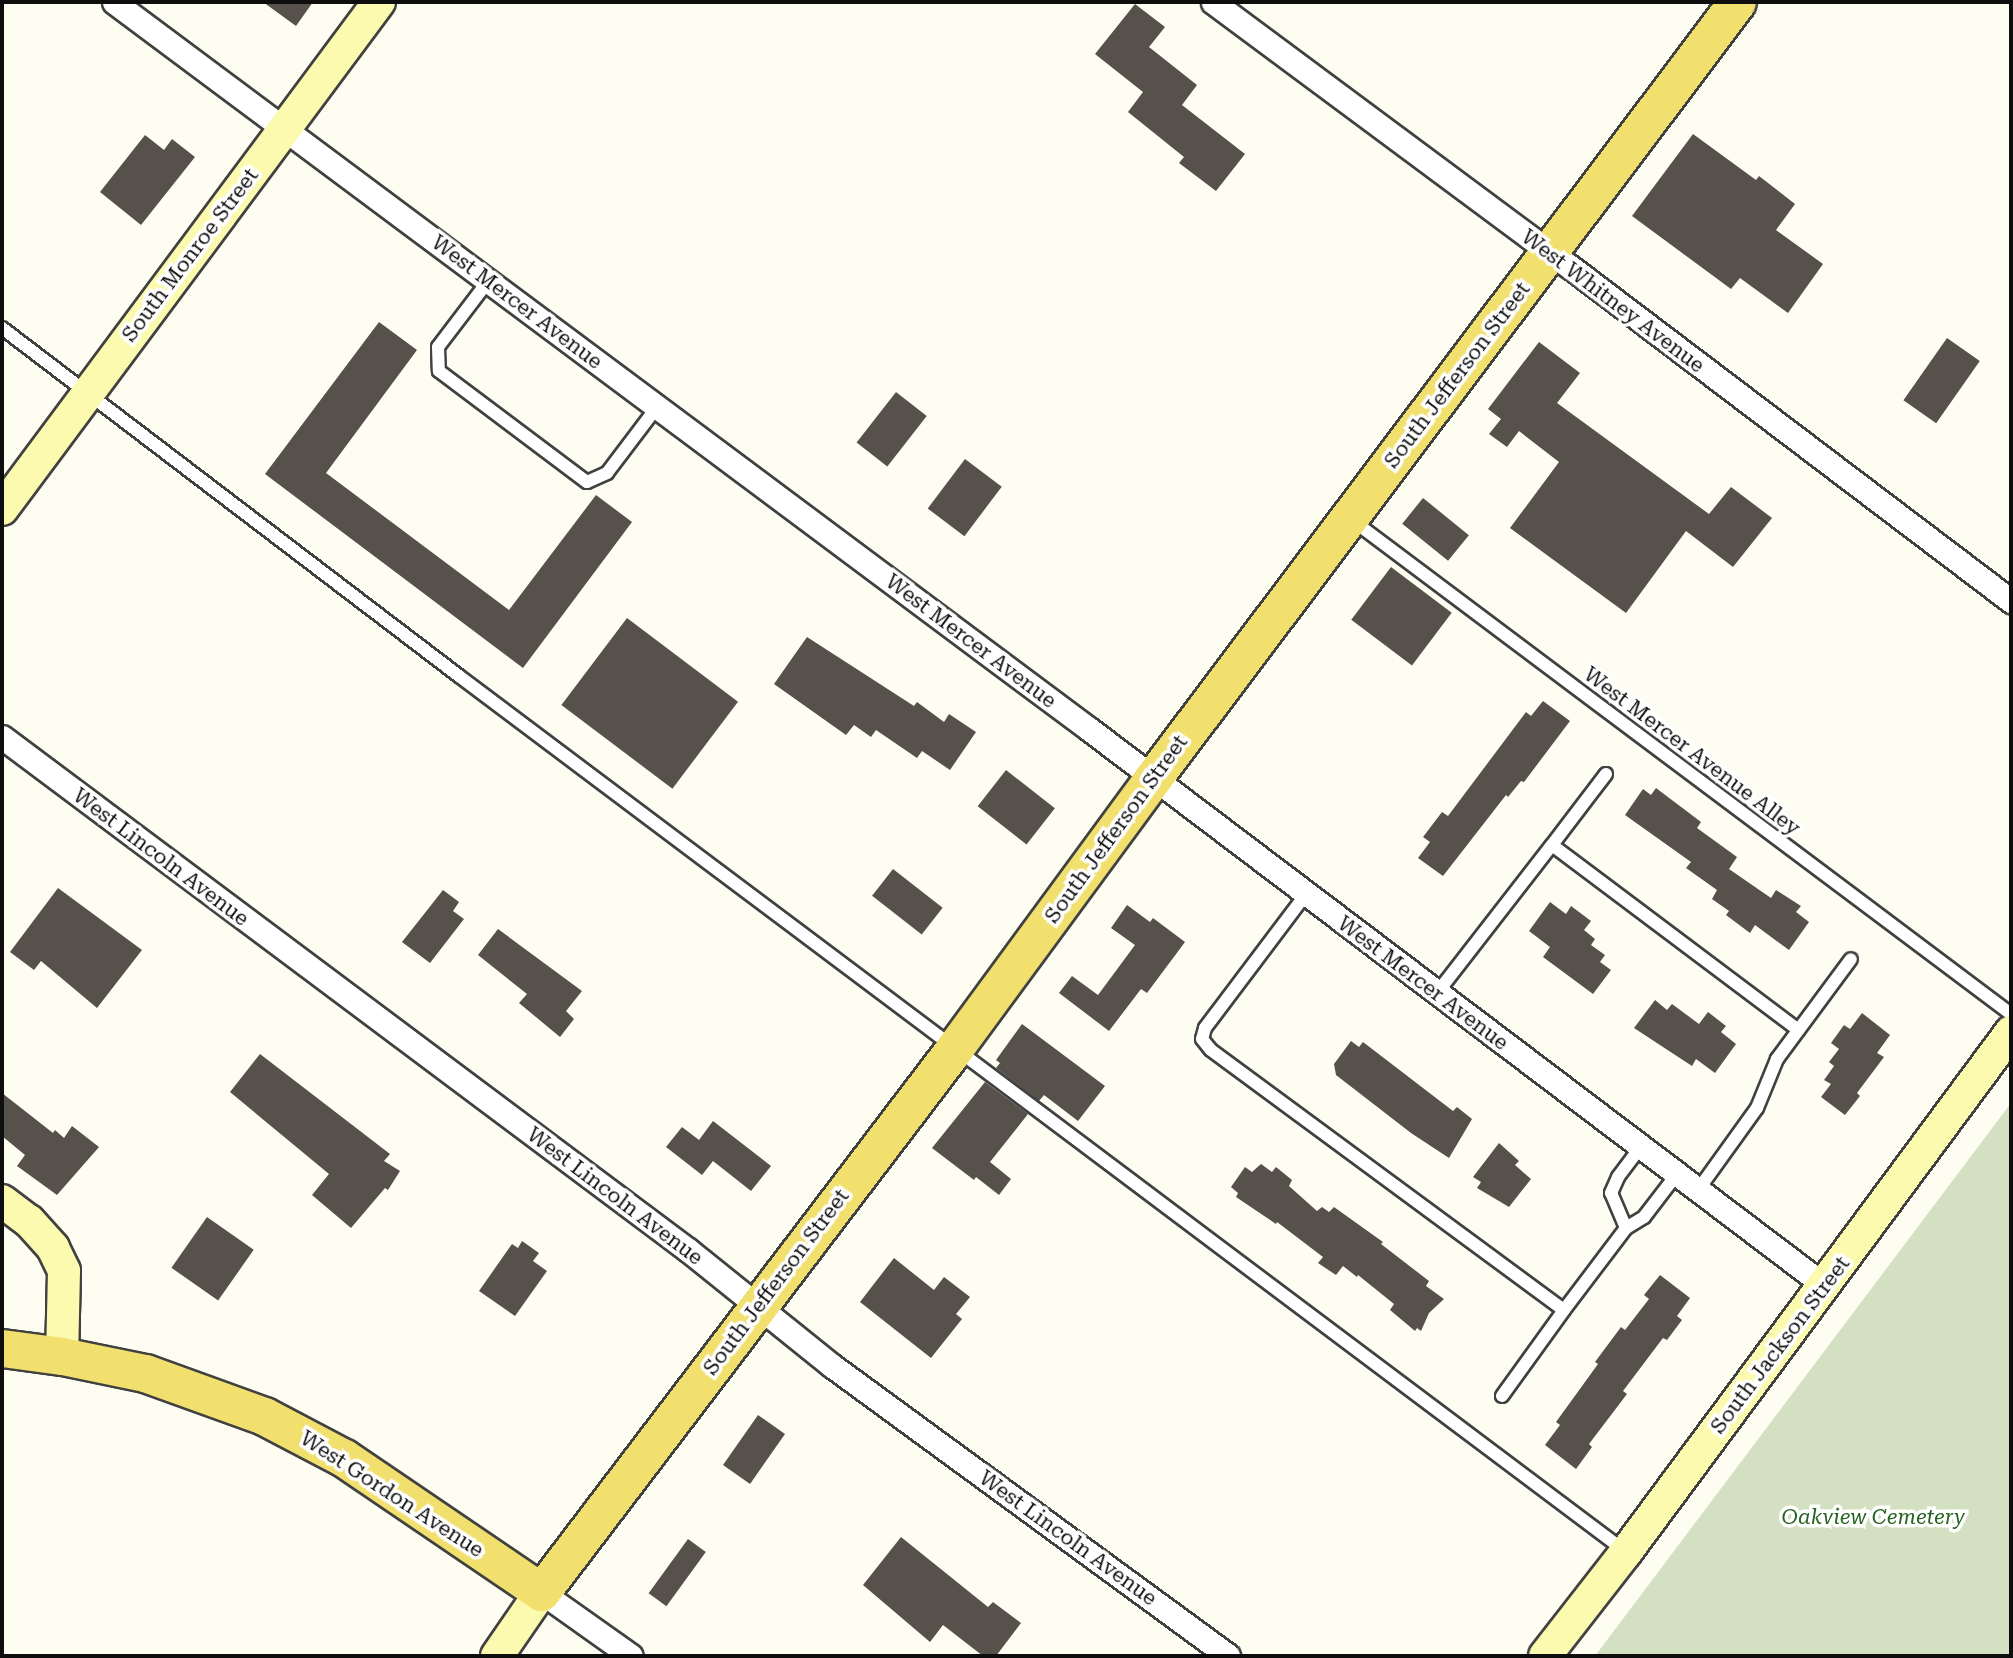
<!DOCTYPE html>
<html>
<head>
<meta charset="utf-8">
<style>
  body { margin:0 }
  #map { position:relative; width:2013px; height:1658px; overflow:hidden; background:#fefdf1; font-family:"Roboto Serif",serif }
  div>[style] { position:absolute }
  [style*='--x'] { left:calc(var(--x)*1px); top:calc(var(--y)*1px); width:calc(var(--w)*1px); rotate:calc(var(--a)*1deg) }
  .cemetery>* { inset:0; background:#d3e0c2 }
  .building>* { inset:0; background:#57514b; transform-origin:0 0 }
  .roads { filter:drop-shadow(2px 0 #414141) drop-shadow(-2px 0 #414141) drop-shadow(0 2px #414141) drop-shadow(0 -2px #414141) }
  .lane>* { height:12px; margin:-6px; padding:0 6px; transform-origin:6px; border-radius:6px; background:#fff }
  .street>* { height:23px; margin:-11.5px; padding:0 11.5px; transform-origin:11.5px; border-radius:11.5px; background:#fff }
  .secondary>* { height:32px; margin:-16px; padding:0 16px; transform-origin:16px; border-radius:16px; background:#fbfaaf }
  .primary>* { height:37px; margin:-18.5px; padding:0 18.5px; transform-origin:18.5px; border-radius:18.5px; background:#f1df6e }
  span { translate:-50% -50%; white-space:nowrap; text-align:center; line-height:1.15; -webkit-text-stroke:7px #fff; paint-order:stroke }
  .street-label { font-size:21px; color:#0e0e0e }
  .park-label { font-size:21px; color:#286322; font-style:italic }
  .frame { position:absolute; inset:0; border:4px solid #0e0e0e; pointer-events:none }
</style>
</head>
<body>
<div id="map">
  <div class="cemetery">
    <i style="clip-path:polygon(2011px 1103px,2011px 1656px,1595px 1656px)"></i>
  </div>
  <div class="building">
    <i style="clip-path:polygon(263px 2px,313px 2px,296px 26px)"></i>
    <i style="clip-path:polygon(1135px 4px,1165px 27px,1149px 47px,1197px 85px,1182px 105px,1245px 154px,1216px 191px,1179px 163px,1184px 157px,1128px 112px,1143px 92px,1095px 54px)"></i>
    <i style="clip-path:polygon(1693px 134px,1756px 180px,1759px 176px,1795px 204px,1776px 230px,1823px 264px,1788px 313px,1740px 278px,1731px 289px,1632px 216px)"></i>
    <i style="clip-path:polygon(145px 135px,164px 150px,172px 139px,195px 157px,141px 225px,100px 192px)"></i>
    <i style="clip-path:polygon(379px 322px,417px 350px,326px 473px,509px 610px,596px 495px,632px 522px,523px 668px,265px 474px)"></i>
    <i style="left:1947px;top:338px;width:40px;height:76px;rotate:35deg"></i>
    <i style="clip-path:polygon(1539px 342px,1580px 373px,1557px 403px,1709px 514px,1731px 487px,1772px 518px,1733px 567px,1686px 531px,1626px 613px,1510px 528px,1559px 462px,1519px 431px,1507px 447px,1489px 434px,1501px 419px,1488px 409px)"></i>
    <i style="left:896px;top:392px;width:39px;height:64px;rotate:38deg"></i>
    <i style="left:965px;top:459px;width:46px;height:62px;rotate:37deg"></i>
    <i style="left:1423px;top:498px;width:59px;height:33px;rotate:39deg"></i>
    <i style="left:1391px;top:567px;width:76px;height:66px;rotate:37deg"></i>
    <i style="left:627px;top:618px;width:139px;height:109px;rotate:37deg"></i>
    <i style="clip-path:polygon(807px 637px,914px 706px,917px 702px,944px 722px,949px 714px,976px 732px,950px 770px,922px 751px,917px 758px,876px 730px,871px 737px,854px 725px,846px 735px,774px 684px)"></i>
    <i style="clip-path:polygon(1543px 701px,1570px 721px,1524px 782px,1521px 781px,1508px 797px,1506px 795px,1443px 876px,1418px 858px,1430px 842px,1423px 837px,1442px 812px,1448px 816px,1526px 712px,1531px 716px)"></i>
    <i style="left:1006px;top:770px;width:62px;height:46px;rotate:38deg"></i>
    <i style="clip-path:polygon(1656px 788px,1701px 822px,1697px 828px,1737px 857px,1729px 869px,1771px 898px,1776px 890px,1801px 906px,1796px 912px,1809px 922px,1789px 950px,1755px 925px,1750px 933px,1726px 915px,1729px 911px,1712px 899px,1717px 890px,1686px 868px,1691px 862px,1625px 815px,1643px 789px,1651px 795px)"></i>
    <i style="left:893px;top:869px;width:63px;height:34px;rotate:38deg"></i>
    <i style="clip-path:polygon(58px 888px,142px 950px,97px 1008px,41px 961px,34px 970px,10px 952px)"></i>
    <i style="clip-path:polygon(443px 890px,459px 902px,453px 911px,464px 919px,430px 963px,402px 942px)"></i>
    <i style="clip-path:polygon(1550px 902px,1566px 914px,1571px 906px,1591px 921px,1584px 930px,1595px 939px,1591px 945px,1605px 955px,1600px 962px,1611px 970px,1593px 994px,1543px 957px,1550px 947px,1529px 931px)"></i>
    <i style="clip-path:polygon(1127px 905px,1150px 922px,1153px 918px,1185px 942px,1147px 993px,1141px 989px,1109px 1031px,1059px 993px,1072px 976px,1098px 995px,1135px 945px,1111px 928px)"></i>
    <i style="clip-path:polygon(498px 929px,582px 991px,566px 1011px,574px 1019px,560px 1037px,519px 1003px,527px 994px,478px 955px)"></i>
    <i style="clip-path:polygon(1655px 1000px,1667px 1010px,1672px 1004px,1699px 1024px,1708px 1012px,1726px 1026px,1721px 1032px,1736px 1044px,1715px 1073px,1696px 1059px,1692px 1066px,1634px 1028px)"></i>
    <i style="clip-path:polygon(1862px 1013px,1890px 1035px,1877px 1053px,1884px 1057px,1857px 1093px,1860px 1096px,1845px 1115px,1821px 1097px,1831px 1084px,1824px 1080px,1834px 1066px,1829px 1062px,1839px 1049px,1831px 1043px,1844px 1025px,1850px 1029px)"></i>
    <i style="clip-path:polygon(1022px 1024px,1105px 1086px,1078px 1121px,1044px 1095px,1039px 1101px,996px 1068px,1000px 1063px,996px 1060px)"></i>
    <i style="clip-path:polygon(1351px 1041px,1359px 1047px,1363px 1042px,1453px 1111px,1457px 1107px,1472px 1119px,1449px 1158px,1411px 1133px,1336px 1075px,1334px 1064px)"></i>
    <i style="clip-path:polygon(260px 1054px,390px 1154px,384px 1161px,400px 1171px,388px 1190px,385px 1188px,351px 1228px,312px 1195px,329px 1174px,230px 1092px)"></i>
    <i style="clip-path:polygon(985px 1082px,1028px 1114px,990px 1162px,1011px 1179px,999px 1195px,976px 1177px,974px 1180px,932px 1148px)"></i>
    <i style="clip-path:polygon(2px 1093px,53px 1133px,55px 1130px,64px 1138px,72px 1126px,99px 1147px,57px 1195px,17px 1166px,25px 1155px,2px 1136px)"></i>
    <i style="clip-path:polygon(713px 1121px,771px 1166px,751px 1191px,713px 1161px,702px 1175px,666px 1147px,682px 1127px,699px 1140px)"></i>
    <i style="clip-path:polygon(1499px 1143px,1519px 1161px,1515px 1165px,1531px 1179px,1509px 1207px,1477px 1188px,1481px 1182px,1473px 1177px)"></i>
    <i style="clip-path:polygon(1261px 1164px,1272px 1172px,1276px 1167px,1292px 1180px,1289px 1186px,1317px 1211px,1322px 1207px,1329px 1212px,1334px 1207px,1383px 1242px,1381px 1244px,1429px 1281px,1426px 1286px,1444px 1299px,1429px 1313px,1421px 1331px,1417px 1328px,1415px 1331px,1390px 1310px,1394px 1304px,1358px 1275px,1357px 1277px,1343px 1266px,1336px 1275px,1318px 1263px,1323px 1257px,1277px 1222px,1276px 1224px,1236px 1197px,1238px 1193px,1231px 1187px,1245px 1167px,1252px 1172px)"></i>
    <i style="left:207px;top:1217px;width:57px;height:62px;rotate:35deg"></i>
    <i style="clip-path:polygon(522px 1241px,539px 1253px,533px 1261px,547px 1271px,515px 1316px,479px 1291px,512px 1244px,518px 1248px)"></i>
    <i style="clip-path:polygon(894px 1258px,934px 1290px,944px 1277px,970px 1297px,956px 1314px,962px 1319px,931px 1358px,860px 1302px)"></i>
    <i style="clip-path:polygon(1660px 1275px,1690px 1298px,1677px 1316px,1682px 1320px,1667px 1340px,1663px 1338px,1623px 1391px,1627px 1394px,1589px 1444px,1592px 1447px,1576px 1469px,1545px 1445px,1560px 1425px,1556px 1422px,1598px 1364px,1595px 1362px,1621px 1327px,1625px 1330px,1649px 1299px,1644px 1295px)"></i>
    <i style="left:758px;top:1415px;width:33px;height:61px;rotate:35deg"></i>
    <i style="clip-path:polygon(901px 1537px,988px 1607px,993px 1602px,1021px 1623px,996px 1656px,983px 1656px,943px 1625px,930px 1642px,863px 1585px)"></i>
    <i style="left:688px;top:1539px;width:22px;height:67px;rotate:36deg"></i>
  </div>
  <div class="roads">
    <div class="lane">
      <i style="--x:489;--y:280;--w:84;--a:127.3"></i>
      <i style="--x:438;--y:347;--w:24;--a:88"></i>
      <i style="--x:439;--y:371;--w:185;--a:36.9"></i>
      <i style="--x:587;--y:482;--w:22;--a:-24"></i>
      <i style="--x:607;--y:473;--w:83;--a:-52.9"></i>
      <i style="--x:2;--y:328;--w:574;--a:37.29"></i>
      <i style="--x:459;--y:676;--w:1459;--a:36.89"></i>
      <i style="--x:1352;--y:520;--w:824;--a:36.86"></i>
      <i style="--x:1606;--y:774;--w:89;--a:127.3"></i>
      <i style="--x:1552;--y:845;--w:308;--a:36.9"></i>
      <i style="--x:1306;--y:894;--w:168;--a:127"></i>
      <i style="--x:1205;--y:1028;--w:11;--a:105"></i>
      <i style="--x:1202;--y:1039;--w:14;--a:51"></i>
      <i style="--x:1211;--y:1050;--w:438;--a:36.4"></i>
      <i style="--x:1564;--y:1310;--w:103;--a:-52.9"></i>
      <i style="--x:1626;--y:1228;--w:21;--a:-31"></i>
      <i style="--x:1644;--y:1217;--w:54;--a:-52.5"></i>
      <i style="--x:1437;--y:993;--w:187;--a:-52.2"></i>
      <i style="--x:1698;--y:1190;--w:101;--a:-54.3"></i>
      <i style="--x:1757;--y:1108;--w:53;--a:-67.8"></i>
      <i style="--x:1777;--y:1059;--w:124;--a:-53.5"></i>
      <i style="--x:1626;--y:1228;--w:38;--a:-113"></i>
      <i style="--x:1611;--y:1193;--w:17;--a:-66"></i>
      <i style="--x:1618;--y:1177;--w:38;--a:-53"></i>
      <i style="--x:1502;--y:1396;--w:106;--a:-54.2"></i>
    </div>
    <div class="street">
      <i style="--x:114;--y:2;--w:1216;--a:36.71"></i>
      <i style="--x:1089;--y:729;--w:922;--a:37.11"></i>
      <i style="--x:1213;--y:2;--w:443;--a:36.6"></i>
      <i style="--x:1569;--y:266;--w:555;--a:37.16"></i>
      <i style="--x:2;--y:737;--w:857;--a:36.79"></i>
      <i style="--x:688;--y:1250;--w:184;--a:38.8"></i>
      <i style="--x:831;--y:1365;--w:492;--a:36.2"></i>
      <i style="--x:541;--y:1592;--w:110;--a:35.4"></i>
    </div>
    <div class="secondary">
      <i style="--x:2;--y:509;--w:632;--a:-53.37"></i>
      <i style="--x:2;--y:1201;--w:34;--a:37"></i>
      <i style="--x:29;--y:1221;--w:36;--a:48"></i>
      <i style="--x:53;--y:1248;--w:25;--a:64"></i>
      <i style="--x:64;--y:1271;--w:85;--a:91.3"></i>
      <i style="--x:497;--y:1656;--w:78;--a:-55.5"></i>
      <i style="--x:1545;--y:1656;--w:132;--a:-52.1"></i>
      <i style="--x:1626;--y:1552;--w:647;--a:-53.48"></i>
    </div>
    <div class="primary">
      <i style="--x:2;--y:1348;--w:61;--a:7.6"></i>
      <i style="--x:62;--y:1356;--w:85;--a:11.6"></i>
      <i style="--x:145;--y:1373;--w:127;--a:19.9"></i>
      <i style="--x:264;--y:1416;--w:90;--a:27.7"></i>
      <i style="--x:344;--y:1458;--w:238;--a:34.2"></i>
      <i style="--x:541;--y:1592;--w:682;--a:-52.74"></i>
      <i style="--x:954;--y:1049;--w:336;--a:-53.7"></i>
      <i style="--x:1153;--y:778;--w:971;--a:-53.04"></i>
    </div>
  </div>
  <div class="street-label">
    <span style="left:190px;top:255px;rotate:-53deg">South Monroe Street</span>
    <span style="left:1613px;top:301px;rotate:37deg">West Whitney Avenue</span>
    <span style="left:517px;top:302px;rotate:37deg">West Mercer Avenue</span>
    <span style="left:1457px;top:375px;rotate:-53deg">South Jefferson Street</span>
    <span style="left:971px;top:641px;rotate:37deg">West Mercer Avenue</span>
    <span style="left:1692px;top:751px;rotate:37deg">West Mercer Avenue Alley</span>
    <span style="left:1116px;top:829px;rotate:-54deg">South Jefferson Street</span>
    <span style="left:161px;top:857px;rotate:37deg">West Lincoln Avenue</span>
    <span style="left:1423px;top:983px;rotate:37deg">West Mercer Avenue</span>
    <span style="left:615px;top:1196px;rotate:37deg">West Lincoln Avenue</span>
    <span style="left:776px;top:1282px;rotate:-53deg">South Jefferson Street</span>
    <span style="left:1780px;top:1345px;rotate:-53deg">South Jackson Street</span>
    <span style="left:392px;top:1494px;rotate:33deg">West Gordon Avenue</span>
    <span style="left:1068px;top:1538px;rotate:36deg">West Lincoln Avenue</span>
  </div>
  <div class="park-label">
    <span style="left:1873px;top:1517px">Oakview Cemetery</span>
  </div>
  <div class="frame"></div>
</div>
</body>
</html>
